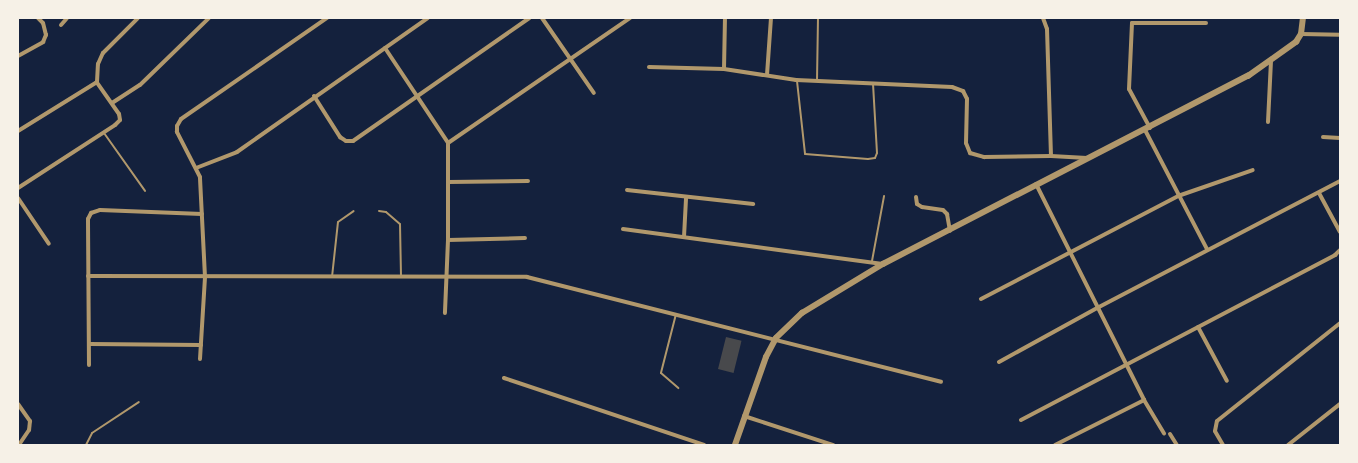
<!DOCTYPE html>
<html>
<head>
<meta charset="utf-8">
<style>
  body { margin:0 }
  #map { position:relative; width:1358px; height:463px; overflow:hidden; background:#14213d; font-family:Cabin,sans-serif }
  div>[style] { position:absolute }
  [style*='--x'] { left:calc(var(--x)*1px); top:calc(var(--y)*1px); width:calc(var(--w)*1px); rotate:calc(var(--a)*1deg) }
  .building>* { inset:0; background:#48494c; transform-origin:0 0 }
  .service>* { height:2px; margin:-1px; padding:0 1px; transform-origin:1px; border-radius:1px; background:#b1986c }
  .minor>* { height:4px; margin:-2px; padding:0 2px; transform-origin:2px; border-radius:2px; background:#b1986c }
  .tertiary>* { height:5.5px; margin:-2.75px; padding:0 2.75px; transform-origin:2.75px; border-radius:2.75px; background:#b1986c }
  span { translate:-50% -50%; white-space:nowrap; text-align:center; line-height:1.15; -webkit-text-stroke:3px #f6f1e7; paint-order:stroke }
  .frame { position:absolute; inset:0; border:19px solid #f6f1e7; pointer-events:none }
</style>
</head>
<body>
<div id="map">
  <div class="building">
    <i style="left:726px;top:337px;width:16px;height:33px;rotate:14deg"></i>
  </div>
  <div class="service">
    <i style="--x:797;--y:81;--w:73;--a:83.7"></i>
    <i style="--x:805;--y:154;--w:63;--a:4.5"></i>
    <i style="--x:868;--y:159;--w:7;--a:-8"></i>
    <i style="--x:875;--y:158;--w:5;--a:-68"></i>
    <i style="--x:877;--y:153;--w:69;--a:-93.3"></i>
    <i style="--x:817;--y:81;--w:63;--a:-89.1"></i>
    <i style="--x:104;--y:133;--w:71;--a:54.7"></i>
    <i style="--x:379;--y:211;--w:7;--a:8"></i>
    <i style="--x:386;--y:212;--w:18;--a:41"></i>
    <i style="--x:400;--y:224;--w:52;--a:88.9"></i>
    <i style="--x:872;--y:261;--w:66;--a:-79.5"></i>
    <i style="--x:332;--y:277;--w:55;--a:-83.8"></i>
    <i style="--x:338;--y:222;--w:19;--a:-35"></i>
    <i style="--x:676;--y:314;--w:61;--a:104.3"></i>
    <i style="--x:661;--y:373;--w:23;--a:41"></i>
    <i style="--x:86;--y:445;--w:13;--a:-63"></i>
    <i style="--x:92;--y:433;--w:56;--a:-33.4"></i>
  </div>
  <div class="minor">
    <i style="--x:542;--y:18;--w:91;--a:55.3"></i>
    <i style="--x:1043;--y:18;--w:12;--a:70"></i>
    <i style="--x:1047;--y:29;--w:127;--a:88.2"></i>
    <i style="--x:61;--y:25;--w:9;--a:-49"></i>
    <i style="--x:1301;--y:34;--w:39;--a:1"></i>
    <i style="--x:385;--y:48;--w:114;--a:56.4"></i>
    <i style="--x:448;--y:143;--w:97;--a:90"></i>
    <i style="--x:448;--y:240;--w:73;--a:92.4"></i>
    <i style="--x:18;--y:56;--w:29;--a:-29"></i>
    <i style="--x:43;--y:42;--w:8;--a:-67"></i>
    <i style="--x:46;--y:35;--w:12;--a:-104"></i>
    <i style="--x:43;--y:23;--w:7;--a:-135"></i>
    <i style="--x:649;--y:67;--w:75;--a:1.5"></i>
    <i style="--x:724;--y:69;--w:73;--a:8.7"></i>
    <i style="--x:796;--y:80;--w:156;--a:2.6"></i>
    <i style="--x:952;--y:87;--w:12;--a:20"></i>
    <i style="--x:963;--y:91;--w:9;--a:63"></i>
    <i style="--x:967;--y:99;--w:44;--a:91.3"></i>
    <i style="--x:966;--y:143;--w:11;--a:68"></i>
    <i style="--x:970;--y:153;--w:15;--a:16"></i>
    <i style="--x:984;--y:157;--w:67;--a:-0.9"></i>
    <i style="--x:1051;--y:156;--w:36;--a:3"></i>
    <i style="--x:724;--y:69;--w:51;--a:-88.9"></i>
    <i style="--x:767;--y:75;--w:57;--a:-86"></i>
    <i style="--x:314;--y:96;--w:49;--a:57.6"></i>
    <i style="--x:340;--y:137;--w:7;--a:34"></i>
    <i style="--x:346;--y:141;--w:7;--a:0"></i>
    <i style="--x:353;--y:141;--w:215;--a:-34.9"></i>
    <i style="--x:112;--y:103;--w:33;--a:-33"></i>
    <i style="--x:140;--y:85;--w:96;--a:-44.2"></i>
    <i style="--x:1268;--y:122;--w:61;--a:-87.2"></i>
    <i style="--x:1150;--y:128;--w:44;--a:-118.3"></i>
    <i style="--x:1129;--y:89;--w:66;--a:-87.4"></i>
    <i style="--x:1132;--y:23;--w:74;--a:0"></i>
    <i style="--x:1145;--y:130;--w:134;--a:62.5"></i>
    <i style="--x:18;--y:131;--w:93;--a:-31.8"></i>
    <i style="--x:1323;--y:137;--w:17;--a:3"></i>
    <i style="--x:448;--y:143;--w:221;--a:-34.5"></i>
    <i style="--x:196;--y:168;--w:44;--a:-21.3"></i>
    <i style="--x:237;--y:152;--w:233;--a:-35.1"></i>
    <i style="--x:448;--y:182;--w:80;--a:-0.7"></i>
    <i style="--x:1036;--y:184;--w:241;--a:63.4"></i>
    <i style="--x:1144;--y:400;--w:39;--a:59"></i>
    <i style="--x:18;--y:188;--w:116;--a:-33"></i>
    <i style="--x:115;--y:125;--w:7;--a:-45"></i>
    <i style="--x:120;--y:120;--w:6;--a:-99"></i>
    <i style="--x:119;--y:114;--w:39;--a:-125"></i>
    <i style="--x:97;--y:82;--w:18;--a:-87"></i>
    <i style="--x:98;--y:64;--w:12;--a:-66"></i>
    <i style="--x:103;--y:53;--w:49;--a:-45"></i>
    <i style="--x:627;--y:190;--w:127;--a:6.3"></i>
    <i style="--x:1319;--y:193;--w:44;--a:61.7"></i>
    <i style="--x:916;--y:197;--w:7;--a:82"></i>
    <i style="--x:917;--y:204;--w:6;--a:31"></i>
    <i style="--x:922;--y:207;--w:21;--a:8"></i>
    <i style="--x:943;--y:210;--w:6;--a:45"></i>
    <i style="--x:947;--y:214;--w:17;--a:80"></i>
    <i style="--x:18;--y:198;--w:55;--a:56"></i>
    <i style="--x:623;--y:229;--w:262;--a:7.7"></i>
    <i style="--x:684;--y:237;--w:39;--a:-87"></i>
    <i style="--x:448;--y:240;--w:77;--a:-1.5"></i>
    <i style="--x:88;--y:276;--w:439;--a:0.1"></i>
    <i style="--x:527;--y:277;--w:427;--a:14.2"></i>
    <i style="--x:981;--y:299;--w:222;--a:-27.6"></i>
    <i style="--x:1178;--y:196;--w:79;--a:-19.1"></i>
    <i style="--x:1198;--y:327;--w:61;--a:61.8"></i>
    <i style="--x:90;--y:344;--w:111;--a:0.5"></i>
    <i style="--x:200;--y:359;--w:82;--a:-86.5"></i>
    <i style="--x:205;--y:277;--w:100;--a:-92.9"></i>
    <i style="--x:200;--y:177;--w:51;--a:-117.1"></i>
    <i style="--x:177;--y:132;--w:6;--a:-90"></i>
    <i style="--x:177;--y:126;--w:8;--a:-60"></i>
    <i style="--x:181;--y:119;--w:178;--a:-34.7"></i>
    <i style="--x:999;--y:362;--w:114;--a:-28.8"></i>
    <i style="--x:1099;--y:307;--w:272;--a:-27.6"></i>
    <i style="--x:89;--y:365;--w:146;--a:-90.4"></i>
    <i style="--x:88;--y:219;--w:7;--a:-63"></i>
    <i style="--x:91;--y:213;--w:9;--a:-18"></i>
    <i style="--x:100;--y:210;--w:102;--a:2.2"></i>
    <i style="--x:504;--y:378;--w:211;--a:18.5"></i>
    <i style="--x:18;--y:404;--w:21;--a:55"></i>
    <i style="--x:30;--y:421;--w:9;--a:96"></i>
    <i style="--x:29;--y:430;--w:18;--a:124"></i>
    <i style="--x:744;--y:416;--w:94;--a:18"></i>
    <i style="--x:1021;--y:420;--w:355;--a:-27.7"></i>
    <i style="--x:1335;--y:255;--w:7;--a:-45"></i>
    <i style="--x:1170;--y:434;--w:13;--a:58"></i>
    <i style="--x:1055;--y:445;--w:100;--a:-26.8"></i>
    <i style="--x:1223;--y:445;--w:16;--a:-120"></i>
    <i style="--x:1215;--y:431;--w:10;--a:-79"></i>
    <i style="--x:1217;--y:421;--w:157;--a:-38.5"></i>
    <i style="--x:1288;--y:445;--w:66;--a:-38.3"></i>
  </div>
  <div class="tertiary">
    <i style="--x:735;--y:445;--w:93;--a:-70.6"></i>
    <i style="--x:766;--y:357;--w:21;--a:-62"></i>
    <i style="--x:776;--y:338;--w:36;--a:-44"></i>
    <i style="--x:802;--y:313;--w:95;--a:-31.2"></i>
    <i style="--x:883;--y:264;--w:411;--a:-27.3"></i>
    <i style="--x:1248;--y:76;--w:59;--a:-35.3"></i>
    <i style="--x:1296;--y:42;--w:9;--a:-58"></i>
    <i style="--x:1301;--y:34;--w:16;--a:-83"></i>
  </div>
  <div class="frame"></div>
</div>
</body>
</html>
